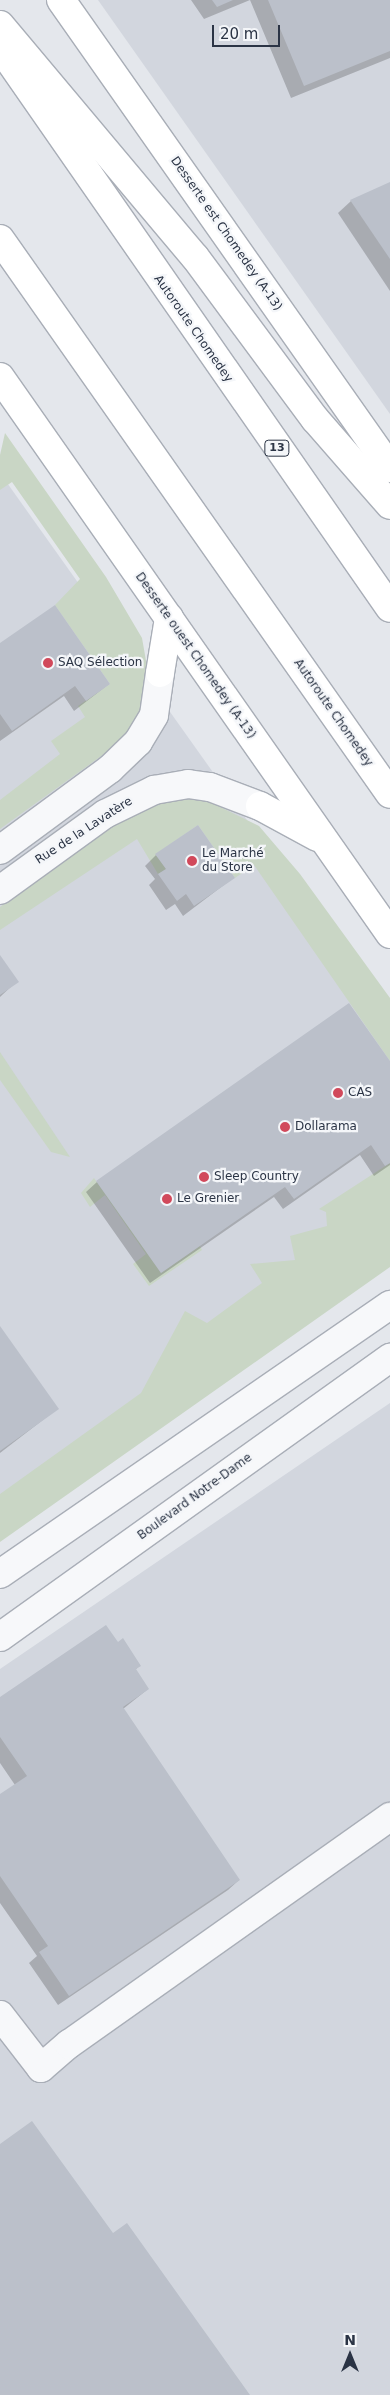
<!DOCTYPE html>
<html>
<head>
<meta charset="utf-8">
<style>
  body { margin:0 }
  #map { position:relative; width:390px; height:2395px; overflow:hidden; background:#e4e7ec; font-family:"DejaVu Sans",sans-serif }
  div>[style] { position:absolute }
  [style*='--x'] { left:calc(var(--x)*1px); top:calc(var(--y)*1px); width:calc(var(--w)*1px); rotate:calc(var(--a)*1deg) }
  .built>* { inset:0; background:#d2d6de }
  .green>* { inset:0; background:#c9d6c5 }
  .shadow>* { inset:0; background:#0003 }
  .building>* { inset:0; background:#bbc0ca }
  .roads { filter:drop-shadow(1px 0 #a9aeb7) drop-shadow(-1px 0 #a9aeb7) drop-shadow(0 1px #a9aeb7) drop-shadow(0 -1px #a9aeb7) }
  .minor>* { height:28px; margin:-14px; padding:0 14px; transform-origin:14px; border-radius:14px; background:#f7f8fa }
  .major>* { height:28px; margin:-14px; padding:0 14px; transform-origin:14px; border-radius:14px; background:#fff }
  .highway>* { height:28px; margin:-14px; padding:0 14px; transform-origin:14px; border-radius:14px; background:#fff }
  .dots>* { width:14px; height:14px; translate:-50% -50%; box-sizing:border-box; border:2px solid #f4f6f9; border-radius:50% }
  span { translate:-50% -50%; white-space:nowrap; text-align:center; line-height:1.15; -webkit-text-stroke:4.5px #f4f6f9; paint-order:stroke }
  .shield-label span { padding:1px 4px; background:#f4f6f9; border:1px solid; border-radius:4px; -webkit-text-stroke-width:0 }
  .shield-label { font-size:11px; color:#2b3445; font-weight:700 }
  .street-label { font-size:12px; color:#2b3445 }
  .poi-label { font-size:12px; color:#2b3445 }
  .left { translate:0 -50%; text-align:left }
  .north { position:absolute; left:325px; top:2330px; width:50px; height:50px; -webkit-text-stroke:4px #f4f6f9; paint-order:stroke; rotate:0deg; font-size:14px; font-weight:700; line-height:20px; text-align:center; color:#2b3445 }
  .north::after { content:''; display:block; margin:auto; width:18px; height:22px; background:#2b3445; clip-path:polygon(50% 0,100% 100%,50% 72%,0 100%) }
  .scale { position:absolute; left:212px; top:25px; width:68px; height:22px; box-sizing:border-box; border:2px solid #2b3445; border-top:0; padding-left:6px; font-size:15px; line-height:18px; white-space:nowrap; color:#2b3445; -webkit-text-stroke:4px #f4f6f9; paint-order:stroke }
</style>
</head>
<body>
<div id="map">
  <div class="built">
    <i style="clip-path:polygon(98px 0,390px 0,390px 414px)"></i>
    <i style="clip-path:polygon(0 473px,390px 1021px,390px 1248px,0 1523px)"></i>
    <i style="clip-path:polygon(390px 1403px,390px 2395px,0 2395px,0 1669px)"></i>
  </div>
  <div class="green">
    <i style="clip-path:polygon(5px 433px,106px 577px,142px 638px,148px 672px,143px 708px,125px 739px,0 829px,0 800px,60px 754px,51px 741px,85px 717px,78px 706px,110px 684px,55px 605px,80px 579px,12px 482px,0 490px,0 455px)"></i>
    <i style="clip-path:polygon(204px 799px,259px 826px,300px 874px,390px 998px,390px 1061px,254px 865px,235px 878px,198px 825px,156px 854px,166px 869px,158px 874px,137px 839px,0 930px,0 907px,95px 837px,155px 800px)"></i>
    <i style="clip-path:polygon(0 1052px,70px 1157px,51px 1152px,0 1080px)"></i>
    <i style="clip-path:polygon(390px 1163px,390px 1267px,0 1542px,0 1494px,141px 1393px,185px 1311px,207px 1323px,262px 1283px,250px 1264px,295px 1260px,290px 1236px,327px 1226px,326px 1212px,319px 1209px)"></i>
    <i style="clip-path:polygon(94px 1178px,161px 1273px,200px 1246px,202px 1250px,149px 1286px,133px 1264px,146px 1254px,105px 1195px,90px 1207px,81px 1193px)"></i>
  </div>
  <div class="shadow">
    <i style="clip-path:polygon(191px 0,390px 0,390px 58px,291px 98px,250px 0,204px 19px)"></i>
    <i style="clip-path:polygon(390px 184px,390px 291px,338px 213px,351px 201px)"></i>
    <i style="clip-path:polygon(0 645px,109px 684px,74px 711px,64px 696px,0 741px)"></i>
    <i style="clip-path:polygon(156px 855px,233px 878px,183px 916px,175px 904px,166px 910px,149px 885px,155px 879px,145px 866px)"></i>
    <i style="clip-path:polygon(0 957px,17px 981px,0 997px)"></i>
    <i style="clip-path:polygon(390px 1063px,390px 1165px,374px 1176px,360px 1155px,283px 1209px,274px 1197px,150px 1283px,86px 1192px,97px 1182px)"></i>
    <i style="clip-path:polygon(0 1328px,57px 1409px,0 1453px)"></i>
    <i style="clip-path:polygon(117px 1643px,140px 1665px,135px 1670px,148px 1689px,123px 1709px,239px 1880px,228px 1890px,58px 2005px,29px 1963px,37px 1956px,0 1903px,0 1795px,15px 1785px,0 1763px,0 1699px)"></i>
  </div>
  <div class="building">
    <i style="clip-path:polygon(212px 0,233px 0,217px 7px)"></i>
    <i style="clip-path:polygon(268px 0,390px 0,390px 51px,304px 86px)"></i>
    <i style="clip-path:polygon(390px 182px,390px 259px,350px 200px)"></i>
    <i style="clip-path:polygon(55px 605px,110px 684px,86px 701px,75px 686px,12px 731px,0 714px,0 643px)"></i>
    <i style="clip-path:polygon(198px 825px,235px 878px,194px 906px,186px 894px,177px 901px,158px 874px,166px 869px,155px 854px)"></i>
    <i style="clip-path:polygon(0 955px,19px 982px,0 995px)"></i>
    <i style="clip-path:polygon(349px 1003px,390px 1061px,390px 1163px,385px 1166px,371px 1145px,294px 1199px,285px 1187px,161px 1273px,96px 1181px)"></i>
    <i style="clip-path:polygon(0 1326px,59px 1409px,0 1451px)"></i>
    <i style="clip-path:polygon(106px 1625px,118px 1642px,123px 1638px,141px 1666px,136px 1669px,149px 1689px,123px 1707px,240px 1880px,69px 1996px,39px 1952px,48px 1946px,0 1876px,0 1794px,27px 1776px,0 1737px,0 1697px)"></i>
    <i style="clip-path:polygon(32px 2121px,113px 2233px,127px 2223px,250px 2395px,0 2395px,0 2144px)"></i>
  </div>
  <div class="roads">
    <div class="minor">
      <i style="--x:0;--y:850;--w:137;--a:-36.4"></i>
      <i style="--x:110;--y:769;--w:39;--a:-44"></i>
      <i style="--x:138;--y:742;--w:31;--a:-59"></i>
      <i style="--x:154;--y:715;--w:42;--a:-81.9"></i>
      <i style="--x:0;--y:890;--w:130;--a:-35.9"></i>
      <i style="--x:105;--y:814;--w:55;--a:-26.1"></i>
      <i style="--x:154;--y:790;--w:35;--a:-10"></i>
      <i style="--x:188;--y:784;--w:22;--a:8"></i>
      <i style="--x:210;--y:787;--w:53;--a:20.8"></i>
      <i style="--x:0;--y:1574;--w:474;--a:-34.6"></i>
      <i style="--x:0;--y:1637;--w:480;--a:-35.6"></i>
      <i style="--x:0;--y:2015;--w:67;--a:52.3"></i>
      <i style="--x:41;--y:2068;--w:37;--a:-41"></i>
      <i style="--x:69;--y:2044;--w:393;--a:-35.3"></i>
    </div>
    <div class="major">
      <i style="--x:61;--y:0;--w:572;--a:54.89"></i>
      <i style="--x:0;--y:377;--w:680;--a:55"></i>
      <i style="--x:160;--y:673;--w:56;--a:-80.7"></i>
      <i style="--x:260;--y:806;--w:65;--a:28.5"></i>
    </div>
    <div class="highway">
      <i style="--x:0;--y:25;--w:303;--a:50"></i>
      <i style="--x:195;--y:257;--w:202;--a:53.5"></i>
      <i style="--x:315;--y:419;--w:114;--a:48.9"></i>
      <i style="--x:0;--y:47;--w:683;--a:55.19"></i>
      <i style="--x:0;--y:239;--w:678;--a:54.9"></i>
    </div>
  </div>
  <div class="dots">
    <i style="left:48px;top:663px;background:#d1495b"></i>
    <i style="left:192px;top:861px;background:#d1495b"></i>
    <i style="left:338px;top:1093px;background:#d1495b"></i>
    <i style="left:285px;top:1127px;background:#d1495b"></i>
    <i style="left:204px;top:1177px;background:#d1495b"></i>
    <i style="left:167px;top:1199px;background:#d1495b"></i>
  </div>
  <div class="shield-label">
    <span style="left:277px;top:448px">13</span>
  </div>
  <div class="street-label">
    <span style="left:226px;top:234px;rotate:55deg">Desserte est Chomedey (A-13)</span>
    <span style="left:193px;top:329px;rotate:55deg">Autoroute Chomedey</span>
    <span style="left:195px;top:656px;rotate:55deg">Desserte ouest Chomedey (A-13)</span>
    <span style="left:333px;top:713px;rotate:55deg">Autoroute Chomedey</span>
    <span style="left:84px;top:831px;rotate:-33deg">Rue de la Lavatère</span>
    <span style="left:195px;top:1497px;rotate:-36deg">Boulevard Notre-Dame</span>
  </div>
  <div class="poi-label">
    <span class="left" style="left:58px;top:663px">SAQ Sélection</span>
    <span class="left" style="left:202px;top:861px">Le Marché<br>du Store</span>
    <span class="left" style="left:348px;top:1093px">CAS</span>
    <span class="left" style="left:295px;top:1127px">Dollarama</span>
    <span class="left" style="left:214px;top:1177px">Sleep Country</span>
    <span class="left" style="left:177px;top:1199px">Le Grenier</span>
  </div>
  <div class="north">N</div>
  <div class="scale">20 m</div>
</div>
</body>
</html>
